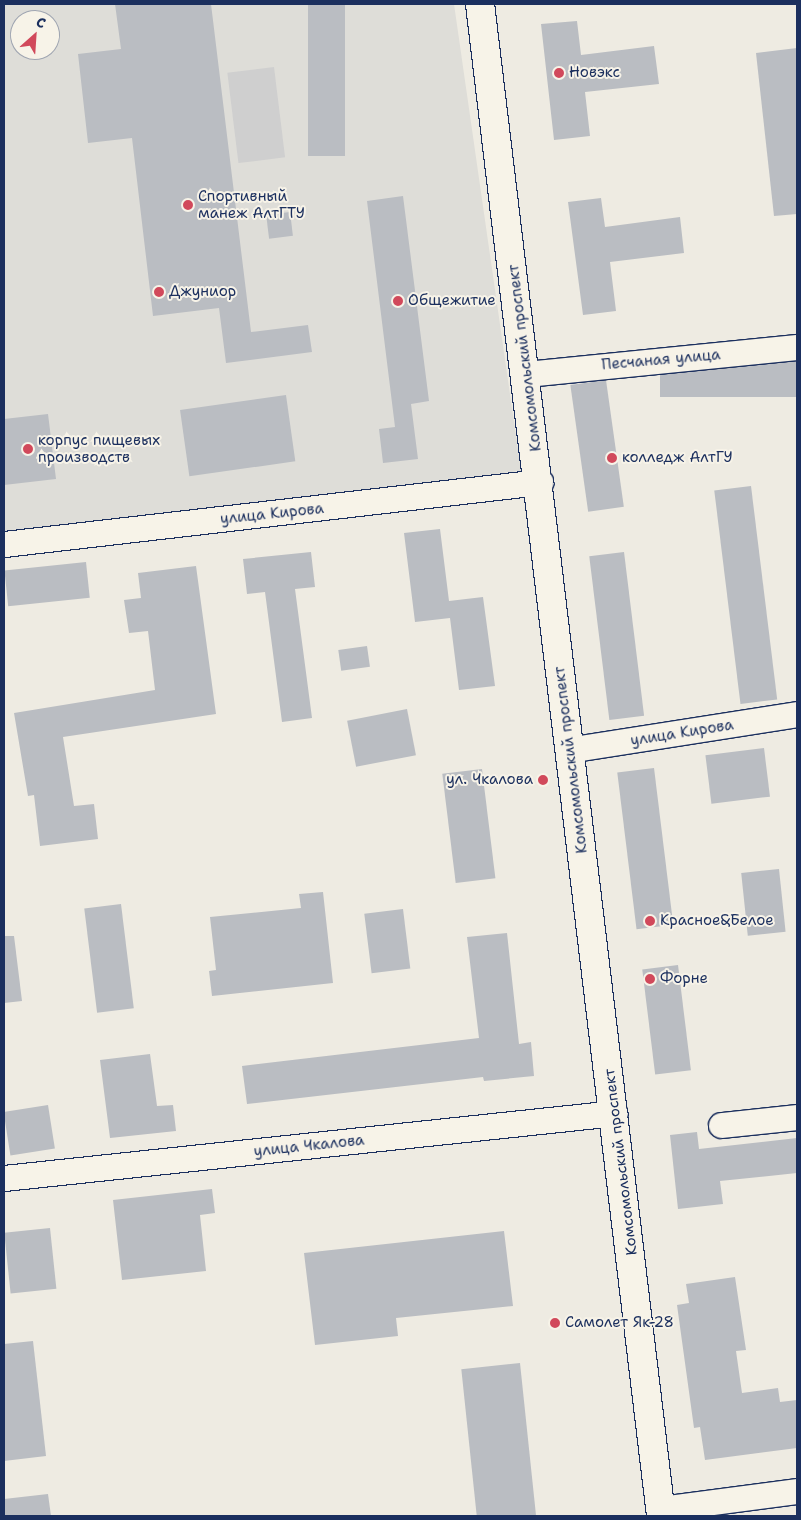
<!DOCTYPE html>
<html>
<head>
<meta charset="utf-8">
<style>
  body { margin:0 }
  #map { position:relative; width:801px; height:1520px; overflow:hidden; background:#eeebe2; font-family:"Shantell Sans",sans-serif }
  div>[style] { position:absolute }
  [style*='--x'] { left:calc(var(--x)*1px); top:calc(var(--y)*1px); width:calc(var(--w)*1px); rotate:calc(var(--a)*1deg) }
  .built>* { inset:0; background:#deddd8 }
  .green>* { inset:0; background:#cfcfcf; transform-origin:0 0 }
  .building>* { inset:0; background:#babdc2; transform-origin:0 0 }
  .roads { filter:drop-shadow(1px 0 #1b2f5e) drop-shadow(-1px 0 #1b2f5e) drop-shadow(0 1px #1b2f5e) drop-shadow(0 -1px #1b2f5e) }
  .minor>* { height:25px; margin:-12.5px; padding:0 12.5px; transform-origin:12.5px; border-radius:12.5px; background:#f7f3e8 }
  .major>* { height:28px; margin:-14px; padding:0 14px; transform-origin:14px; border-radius:14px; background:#f7f3e8 }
  .dots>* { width:14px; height:14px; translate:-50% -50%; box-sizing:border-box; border:2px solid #f7f3e8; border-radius:50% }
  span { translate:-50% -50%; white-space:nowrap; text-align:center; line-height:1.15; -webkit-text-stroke:4px #f7f3e8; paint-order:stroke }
  .poi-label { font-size:15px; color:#1b2f5e }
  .left { translate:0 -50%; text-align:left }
  .right { translate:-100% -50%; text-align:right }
  .street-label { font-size:15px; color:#1b2f5e }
  .frame { position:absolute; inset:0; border:5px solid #1b2f5e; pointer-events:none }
  .north { position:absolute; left:10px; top:10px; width:50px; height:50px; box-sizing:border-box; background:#f7f3e8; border:1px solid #9fa5b1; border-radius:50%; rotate:26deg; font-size:14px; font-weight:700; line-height:20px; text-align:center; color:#1b2f5e }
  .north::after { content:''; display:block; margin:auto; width:18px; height:22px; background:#d1495b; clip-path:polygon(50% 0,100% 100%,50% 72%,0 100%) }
</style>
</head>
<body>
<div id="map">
  <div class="built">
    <i style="clip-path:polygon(evenodd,4px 4px,454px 4px,521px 471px,4px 534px,4px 4px,20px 20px,50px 20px,50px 50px,20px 50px,20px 20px)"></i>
  </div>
  <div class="green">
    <i style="left:274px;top:67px;width:91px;height:47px;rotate:83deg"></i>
  </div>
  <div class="building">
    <i style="clip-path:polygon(115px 4px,211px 4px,251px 332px,308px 325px,312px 352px,226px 363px,219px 308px,153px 316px,132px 138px,88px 143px,78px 54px,121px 49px)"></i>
    <i style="left:308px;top:4px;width:37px;height:152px"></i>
    <i style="clip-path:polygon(577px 21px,581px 55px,654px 46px,659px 84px,585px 92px,590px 136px,554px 140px,541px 24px)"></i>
    <i style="clip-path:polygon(797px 48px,797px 214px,774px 216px,756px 53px)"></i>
    <i style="clip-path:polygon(403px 196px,429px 401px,411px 404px,418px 459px,383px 463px,379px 429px,395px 427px,367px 201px)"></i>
    <i style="clip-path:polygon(601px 198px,605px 227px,680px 217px,684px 253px,610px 262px,616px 311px,583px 315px,568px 202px)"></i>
    <i style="left:290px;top:212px;width:24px;height:24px;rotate:83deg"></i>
    <i style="left:797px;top:361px;width:36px;height:137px;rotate:90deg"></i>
    <i style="left:606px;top:380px;width:128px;height:36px;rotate:82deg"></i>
    <i style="left:286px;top:395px;width:67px;height:107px;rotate:82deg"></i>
    <i style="clip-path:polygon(48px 414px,56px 479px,4px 485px,4px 419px)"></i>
    <i style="left:751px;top:486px;width:215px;height:37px;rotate:83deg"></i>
    <i style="clip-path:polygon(440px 529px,449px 601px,483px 597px,495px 686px,459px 690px,450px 618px,415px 622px,404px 533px)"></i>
    <i style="clip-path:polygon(311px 552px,315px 587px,295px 589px,312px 718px,282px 722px,265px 592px,247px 594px,243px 559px)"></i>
    <i style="left:624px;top:552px;width:165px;height:35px;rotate:83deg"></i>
    <i style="left:86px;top:562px;width:36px;height:82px;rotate:84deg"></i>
    <i style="clip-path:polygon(196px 566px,216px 714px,63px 737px,74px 806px,94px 804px,98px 839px,40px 846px,34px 795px,28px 796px,14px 713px,155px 690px,148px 631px,129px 633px,124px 600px,141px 598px,138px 573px)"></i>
    <i style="left:367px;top:646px;width:21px;height:29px;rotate:82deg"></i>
    <i style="left:407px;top:709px;width:47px;height:61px;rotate:79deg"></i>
    <i style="left:764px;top:748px;width:49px;height:59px;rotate:83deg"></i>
    <i style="left:654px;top:768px;width:158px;height:37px;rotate:83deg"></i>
    <i style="left:482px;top:769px;width:110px;height:40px;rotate:83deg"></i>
    <i style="left:779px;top:869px;width:63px;height:38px;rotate:84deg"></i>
    <i style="clip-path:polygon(323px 892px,333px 983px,212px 996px,209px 971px,216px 970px,210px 917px,301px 908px,299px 894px)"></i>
    <i style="left:121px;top:904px;width:105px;height:37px;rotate:83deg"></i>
    <i style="left:403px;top:909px;width:60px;height:39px;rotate:83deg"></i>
    <i style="clip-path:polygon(507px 933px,519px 1044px,531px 1042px,534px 1076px,484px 1081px,483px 1077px,247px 1104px,242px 1066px,479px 1038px,467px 937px)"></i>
    <i style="clip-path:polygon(4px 936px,14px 936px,22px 1001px,4px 1003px)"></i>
    <i style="left:678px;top:965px;width:106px;height:36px;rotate:83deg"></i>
    <i style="clip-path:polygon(150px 1054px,157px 1106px,173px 1105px,176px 1131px,110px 1138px,100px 1060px)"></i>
    <i style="left:48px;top:1105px;width:44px;height:45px;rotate:81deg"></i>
    <i style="clip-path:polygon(697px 1132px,699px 1149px,797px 1138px,797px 1173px,720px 1181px,723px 1204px,678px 1209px,670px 1135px)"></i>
    <i style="clip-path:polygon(212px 1189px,215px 1213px,200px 1215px,206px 1271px,122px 1280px,113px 1200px)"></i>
    <i style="left:50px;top:1228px;width:61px;height:46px;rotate:84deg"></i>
    <i style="clip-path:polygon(504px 1231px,513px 1306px,396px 1318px,398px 1336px,315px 1345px,304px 1253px)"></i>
    <i style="clip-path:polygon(735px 1277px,746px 1350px,736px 1351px,742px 1393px,778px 1388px,780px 1402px,797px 1400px,797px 1448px,705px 1460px,700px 1427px,694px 1428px,677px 1305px,689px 1303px,686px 1284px)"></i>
    <i style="clip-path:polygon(33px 1341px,46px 1456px,4px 1461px,4px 1344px)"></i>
    <i style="left:520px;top:1363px;width:154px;height:59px;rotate:84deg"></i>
    <i style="clip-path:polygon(48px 1494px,51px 1516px,5px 1516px,4px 1499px)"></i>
  </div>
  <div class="roads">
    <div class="minor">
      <i style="--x:526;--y:374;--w:272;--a:-5.7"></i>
      <i style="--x:4;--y:544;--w:540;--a:-6.6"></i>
      <i style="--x:568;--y:750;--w:232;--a:-8.9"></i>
      <i style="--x:721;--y:1125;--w:76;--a:-6"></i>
      <i style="--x:4;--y:1178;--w:614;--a:-6.07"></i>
      <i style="--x:660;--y:1509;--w:138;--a:-7.5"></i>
    </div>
    <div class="major">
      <i style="--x:480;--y:4;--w:1523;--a:83.17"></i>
    </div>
  </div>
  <div class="dots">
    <i style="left:559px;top:73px;background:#d1495b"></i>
    <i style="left:188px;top:205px;background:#d1495b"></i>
    <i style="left:159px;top:292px;background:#d1495b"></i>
    <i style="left:398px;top:301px;background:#d1495b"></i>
    <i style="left:28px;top:449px;background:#d1495b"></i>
    <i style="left:612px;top:458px;background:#d1495b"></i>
    <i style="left:543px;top:780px;background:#d1495b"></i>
    <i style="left:650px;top:921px;background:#d1495b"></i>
    <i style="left:650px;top:979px;background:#d1495b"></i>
    <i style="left:555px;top:1323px;background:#d1495b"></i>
  </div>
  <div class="poi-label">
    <span class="left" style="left:569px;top:73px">Новэкс</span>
    <span class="left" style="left:198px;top:205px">Спортивный<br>манеж АлтГТУ</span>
    <span class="left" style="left:169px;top:292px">Джуниор</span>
    <span class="left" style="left:408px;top:301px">Общежитие</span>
    <span class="left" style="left:38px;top:449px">корпус пищевых<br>производств</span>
    <span class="left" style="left:622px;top:458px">колледж АлтГУ</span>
    <span class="right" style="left:533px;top:780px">ул. Чкалова</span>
    <span class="left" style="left:660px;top:921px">Красное&amp;Белое</span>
    <span class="left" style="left:660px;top:979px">Форне</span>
    <span class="left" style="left:565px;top:1323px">Самолет Як-28</span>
  </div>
  <div class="street-label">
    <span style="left:525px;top:358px;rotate:-97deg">Комсомольский проспект</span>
    <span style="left:661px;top:360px;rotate:-5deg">Песчаная улица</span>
    <span style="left:272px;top:514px;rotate:-6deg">улица Кирова</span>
    <span style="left:682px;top:733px;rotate:-9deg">улица Кирова</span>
    <span style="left:571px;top:760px;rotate:-97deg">Комсомольский проспект</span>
    <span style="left:309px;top:1146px;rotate:-6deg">улица Чкалова</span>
    <span style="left:621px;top:1162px;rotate:-97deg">Комсомольский проспект</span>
  </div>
  <div class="frame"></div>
  <div class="north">С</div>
</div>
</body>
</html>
